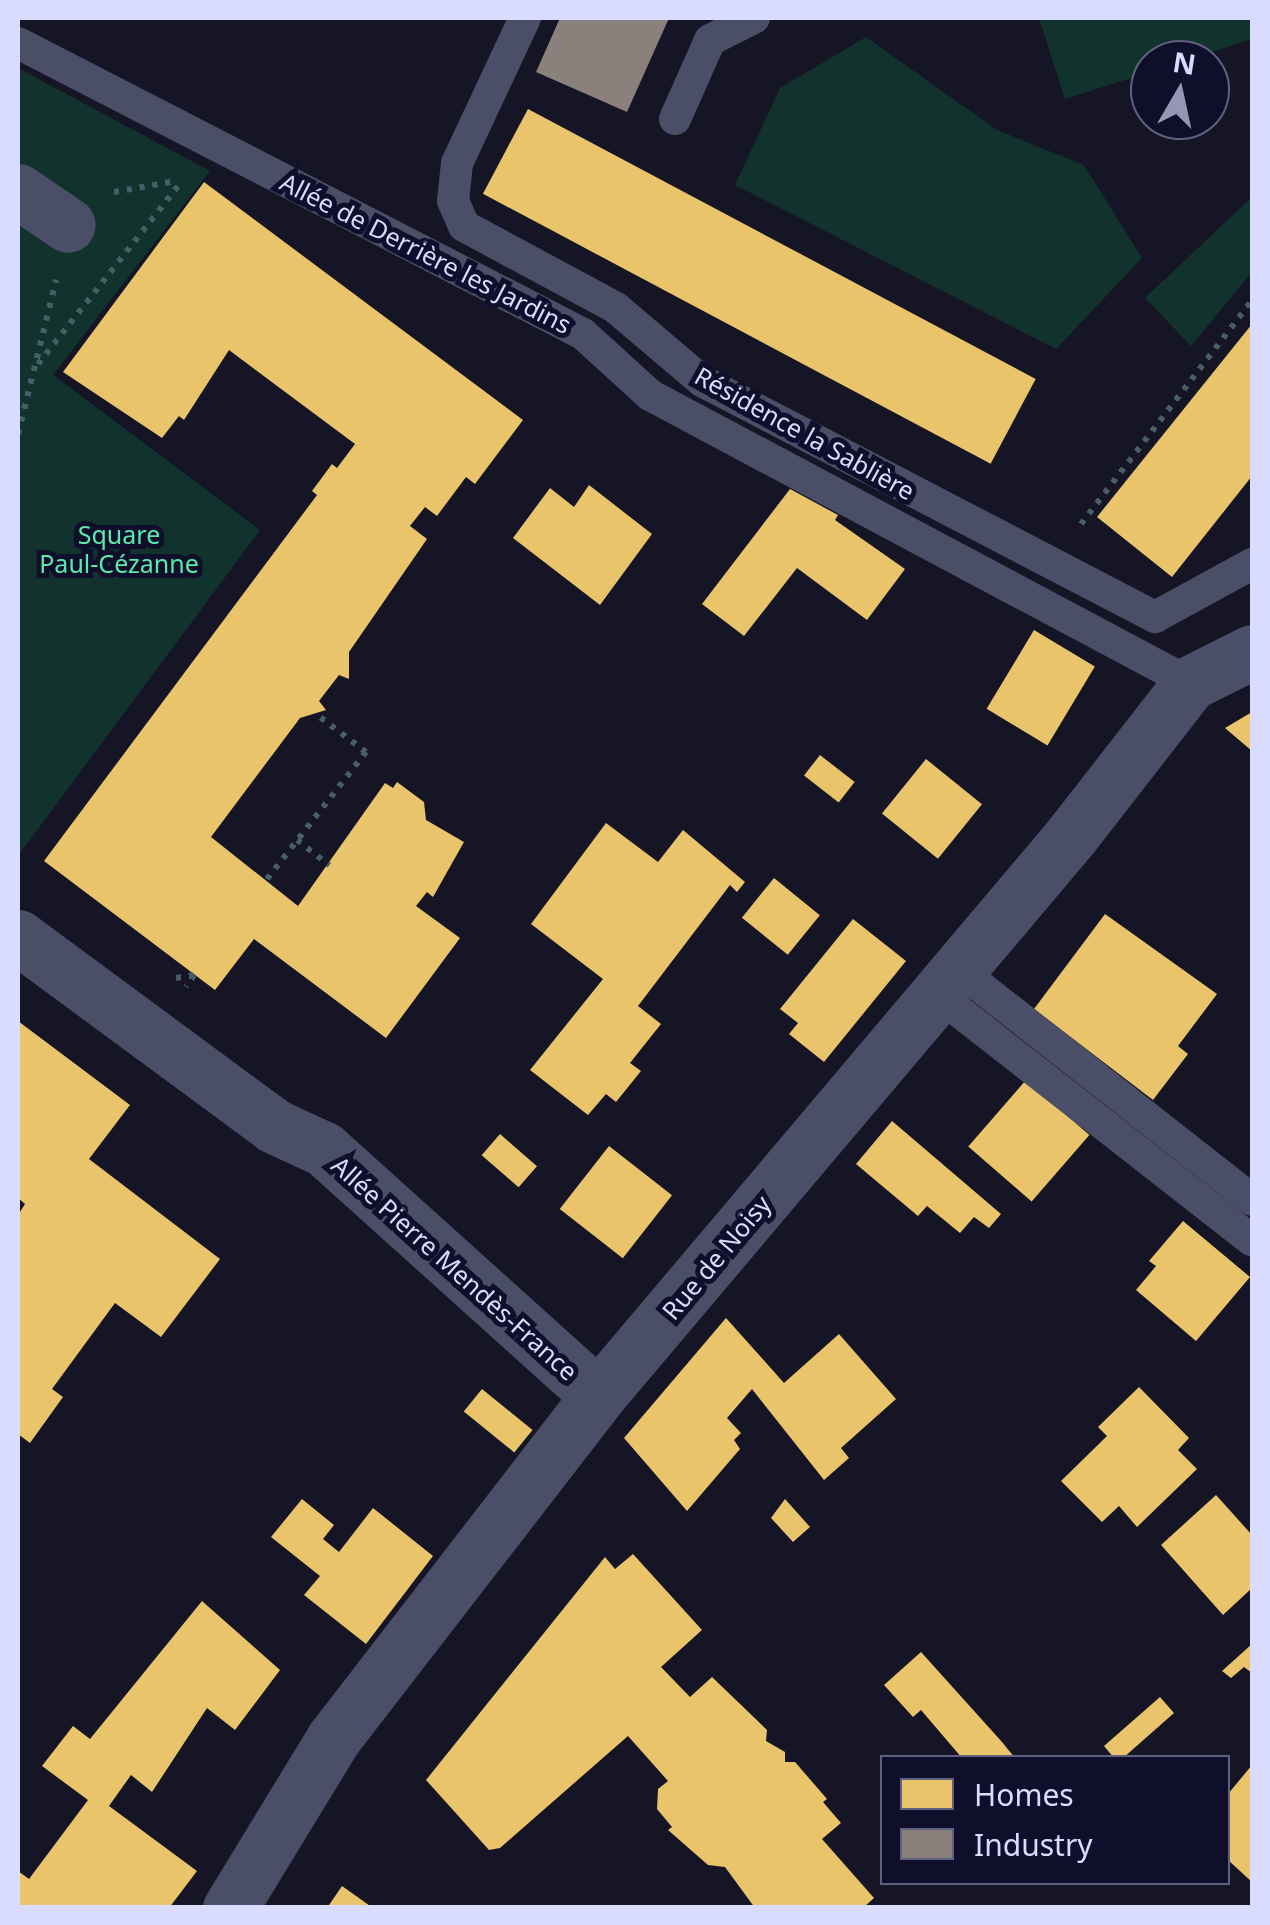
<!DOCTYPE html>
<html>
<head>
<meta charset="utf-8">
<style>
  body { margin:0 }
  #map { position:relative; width:1270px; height:1925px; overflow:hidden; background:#151526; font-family:"Noto Sans",sans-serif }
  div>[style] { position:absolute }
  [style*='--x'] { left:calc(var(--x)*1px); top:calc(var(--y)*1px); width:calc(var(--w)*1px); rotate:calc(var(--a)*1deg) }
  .green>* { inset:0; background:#12322d }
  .homes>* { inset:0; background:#e9c46a; transform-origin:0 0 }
  .industry>* { inset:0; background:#8a817c }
  .path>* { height:6px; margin-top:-3px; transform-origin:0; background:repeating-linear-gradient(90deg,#475d68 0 5px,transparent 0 13px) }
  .lane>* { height:32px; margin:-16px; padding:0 16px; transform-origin:16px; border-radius:16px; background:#4a4e67 }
  .street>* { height:55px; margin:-27.5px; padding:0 27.5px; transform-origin:27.5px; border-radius:27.5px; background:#4a4e67 }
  span { translate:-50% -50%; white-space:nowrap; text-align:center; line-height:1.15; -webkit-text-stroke:10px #0f0f2c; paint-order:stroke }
  .street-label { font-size:25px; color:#d9dcff }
  .park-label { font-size:25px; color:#5aeaaa }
  .frame { position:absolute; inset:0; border:20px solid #d9dcff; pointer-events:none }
  .legend { position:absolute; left:880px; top:1755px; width:350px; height:130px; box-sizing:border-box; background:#0f0f2c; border:2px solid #606180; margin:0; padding:12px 18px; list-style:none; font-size:30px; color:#d9dcff }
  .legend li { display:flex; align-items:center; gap:20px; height:50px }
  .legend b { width:50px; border:2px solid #606180 }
  .north { position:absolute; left:1130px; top:40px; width:100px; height:100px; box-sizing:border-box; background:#0f0f2c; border:2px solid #606180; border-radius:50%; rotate:9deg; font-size:28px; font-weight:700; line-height:40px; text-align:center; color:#d9dcff }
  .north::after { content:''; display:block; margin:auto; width:35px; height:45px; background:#9496b3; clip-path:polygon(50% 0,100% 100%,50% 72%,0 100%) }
</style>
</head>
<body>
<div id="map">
  <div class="green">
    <i style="clip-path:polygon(1039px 18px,1252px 18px,1252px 39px,1187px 60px,1150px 60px,1150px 72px,1065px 99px)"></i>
    <i style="clip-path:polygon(866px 37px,997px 130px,1084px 165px,1142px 258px,1056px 349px,735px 185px,780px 88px)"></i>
    <i style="clip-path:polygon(18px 68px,210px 171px,53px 375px,260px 530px,18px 856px)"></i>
    <i style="clip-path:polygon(1252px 197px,1252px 272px,1191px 346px,1145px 298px)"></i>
  </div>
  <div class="homes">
    <i style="left:528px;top:109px;width:575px;height:96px;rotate:28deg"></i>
    <i style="clip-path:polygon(204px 182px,523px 420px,475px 484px,466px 477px,437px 516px,425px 507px,410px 526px,427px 539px,349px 652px,349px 679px,339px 675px,319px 701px,326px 710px,300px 718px,211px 837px,298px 906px,385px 783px,393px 788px,397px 782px,424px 802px,426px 820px,464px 842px,433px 897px,427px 892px,416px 906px,460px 938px,386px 1038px,254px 939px,215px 990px,44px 861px,317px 495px,312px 491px,332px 464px,337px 468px,355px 444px,229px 350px,184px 420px,179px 416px,162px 438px,63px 372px)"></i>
    <i style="clip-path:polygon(1252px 324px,1252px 476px,1172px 577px,1097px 517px)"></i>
    <i style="clip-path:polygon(589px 485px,652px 534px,600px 605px,513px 538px,550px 488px,574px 507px)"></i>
    <i style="clip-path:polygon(790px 489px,838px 515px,835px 520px,905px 569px,867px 620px,797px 568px,744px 636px,702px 604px)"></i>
    <i style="left:1034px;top:630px;width:71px;height:92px;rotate:31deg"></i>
    <i style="clip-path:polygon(1252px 712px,1252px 751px,1225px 728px)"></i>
    <i style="left:820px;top:755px;width:44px;height:26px;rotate:38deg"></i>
    <i style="left:926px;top:759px;width:72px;height:70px;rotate:39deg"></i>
    <i style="clip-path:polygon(606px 823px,658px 862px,683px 830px,745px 882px,737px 892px,730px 885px,638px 1006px,661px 1024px,630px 1063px,641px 1071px,616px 1102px,606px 1094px,588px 1115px,530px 1070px,603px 979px,531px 924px)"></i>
    <i style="left:774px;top:878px;width:59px;height:51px;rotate:39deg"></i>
    <i style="clip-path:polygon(1105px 914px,1217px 994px,1178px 1046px,1188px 1054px,1153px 1100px,1034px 1009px)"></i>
    <i style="clip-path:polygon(853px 919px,906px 961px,824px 1062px,789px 1034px,798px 1023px,780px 1009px)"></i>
    <i style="clip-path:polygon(18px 1021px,130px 1105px,89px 1159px,220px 1259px,161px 1337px,115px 1303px,52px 1389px,63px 1397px,30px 1443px,18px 1434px,18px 1215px,25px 1204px,18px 1198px)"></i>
    <i style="left:1026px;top:1080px;width:84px;height:88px;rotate:41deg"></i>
    <i style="clip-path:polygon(892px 1121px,1001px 1214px,989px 1228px,974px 1217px,960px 1233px,927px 1206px,918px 1216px,856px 1164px)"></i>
    <i style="left:500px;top:1134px;width:49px;height:28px;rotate:41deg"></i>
    <i style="left:609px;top:1146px;width:80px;height:80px;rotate:38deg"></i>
    <i style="clip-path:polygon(1183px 1221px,1250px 1277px,1196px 1341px,1136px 1290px,1156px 1266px,1149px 1261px)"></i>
    <i style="clip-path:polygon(726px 1318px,784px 1383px,839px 1334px,896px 1399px,841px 1448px,849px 1458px,824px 1480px,752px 1389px,727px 1418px,741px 1433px,734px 1440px,740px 1449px,687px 1511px,624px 1438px)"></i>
    <i style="clip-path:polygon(1139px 1387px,1189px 1438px,1178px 1450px,1197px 1469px,1137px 1527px,1119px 1506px,1102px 1522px,1061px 1481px,1107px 1436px,1098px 1427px)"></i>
    <i style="left:482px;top:1389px;width:65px;height:29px;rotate:39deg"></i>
    <i style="clip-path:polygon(1216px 1495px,1252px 1535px,1252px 1588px,1223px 1615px,1161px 1545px)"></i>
    <i style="clip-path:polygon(302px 1499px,334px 1525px,323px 1539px,339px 1552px,373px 1508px,433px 1556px,366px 1644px,304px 1595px,320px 1576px,271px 1537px)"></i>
    <i style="clip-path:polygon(785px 1499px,810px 1527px,793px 1542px,771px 1518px)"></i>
    <i style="clip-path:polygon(633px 1554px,702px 1630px,661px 1667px,690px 1697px,712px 1677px,767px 1730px,766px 1741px,785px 1752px,785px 1762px,795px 1762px,827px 1799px,823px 1802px,841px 1823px,822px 1839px,874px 1898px,863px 1908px,755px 1908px,725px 1867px,708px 1865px,668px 1830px,672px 1827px,657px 1809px,658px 1789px,668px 1781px,628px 1736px,500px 1848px,489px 1850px,426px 1780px,605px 1557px,615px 1569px)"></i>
    <i style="clip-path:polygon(202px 1601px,280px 1670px,235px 1730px,207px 1708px,152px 1792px,131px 1775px,109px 1806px,197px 1871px,169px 1908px,18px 1908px,18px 1871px,29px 1879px,88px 1800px,42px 1766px,73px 1726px,90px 1739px)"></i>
    <i style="clip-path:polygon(1252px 1644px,1252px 1673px,1244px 1667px,1231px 1678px,1222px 1671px)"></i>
    <i style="clip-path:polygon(921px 1652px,1002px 1742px,1015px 1758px,962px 1758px,921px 1710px,913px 1717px,884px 1685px)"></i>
    <i style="clip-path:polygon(1160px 1697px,1174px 1713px,1123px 1758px,1114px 1758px,1104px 1746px)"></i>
    <i style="clip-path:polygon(1252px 1765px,1252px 1882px,1228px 1860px,1228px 1794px)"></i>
    <i style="clip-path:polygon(342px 1886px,373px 1908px,327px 1908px)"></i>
  </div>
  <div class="industry">
    <i style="clip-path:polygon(560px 18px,669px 18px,627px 112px,536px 72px)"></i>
  </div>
  <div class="path">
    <i style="--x:114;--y:192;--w:63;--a:-10.1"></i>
    <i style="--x:38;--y:364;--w:234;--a:-51.8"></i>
    <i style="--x:18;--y:434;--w:159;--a:-76.1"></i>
    <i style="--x:1081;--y:524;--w:282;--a:-52.6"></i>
    <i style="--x:297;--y:840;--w:41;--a:38"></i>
    <i style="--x:267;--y:879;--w:161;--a:-52.1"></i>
    <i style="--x:366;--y:752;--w:61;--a:-142.9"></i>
    <i style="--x:176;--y:978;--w:18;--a:-9"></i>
    <i style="--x:194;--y:975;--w:14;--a:124"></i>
  </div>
  <div class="lane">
    <i style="--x:525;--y:18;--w:160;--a:115.1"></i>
    <i style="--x:457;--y:163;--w:38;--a:96"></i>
    <i style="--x:453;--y:201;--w:27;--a:66"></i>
    <i style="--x:464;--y:226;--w:173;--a:28.3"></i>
    <i style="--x:616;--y:308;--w:113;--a:40.3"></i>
    <i style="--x:702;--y:381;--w:511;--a:27.52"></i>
    <i style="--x:1155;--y:617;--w:111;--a:-28.7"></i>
    <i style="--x:18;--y:43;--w:636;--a:27.25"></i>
    <i style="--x:583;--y:334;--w:91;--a:42.3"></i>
    <i style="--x:650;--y:395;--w:612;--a:28.07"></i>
    <i style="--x:675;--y:119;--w:86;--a:-66.1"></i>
    <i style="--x:710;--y:40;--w:49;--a:-26.6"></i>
    <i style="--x:959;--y:970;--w:372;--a:38.1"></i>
    <i style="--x:938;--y:995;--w:398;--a:38"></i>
  </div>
  <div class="street">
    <i style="--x:18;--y:191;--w:60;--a:34.2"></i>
    <i style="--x:18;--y:937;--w:318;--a:36.4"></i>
    <i style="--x:274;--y:1126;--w:55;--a:24.7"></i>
    <i style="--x:324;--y:1149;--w:369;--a:42"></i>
    <i style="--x:230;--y:1908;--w:198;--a:-58.6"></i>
    <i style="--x:333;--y:1739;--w:433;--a:-52.3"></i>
    <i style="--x:598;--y:1396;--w:733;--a:-49.81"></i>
    <i style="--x:1071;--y:836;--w:194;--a:-52.1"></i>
    <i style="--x:1190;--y:683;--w:69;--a:-26.6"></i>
  </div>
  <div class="street-label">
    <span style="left:426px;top:253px;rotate:27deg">Allée de Derrière les Jardins</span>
    <span style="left:805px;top:433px;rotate:29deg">Résidence la Sablière</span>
    <span style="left:716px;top:1257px;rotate:-50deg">Rue de Noisy</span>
    <span style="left:455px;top:1268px;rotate:42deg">Allée Pierre Mendès-France</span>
  </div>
  <div class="park-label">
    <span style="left:119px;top:549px">Square<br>Paul-Cézanne</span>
  </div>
  <div class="frame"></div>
  <ul class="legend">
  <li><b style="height:28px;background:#e9c46a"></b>Homes</li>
  <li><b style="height:28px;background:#8a817c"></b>Industry</li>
  </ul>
  <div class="north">N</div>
</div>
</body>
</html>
